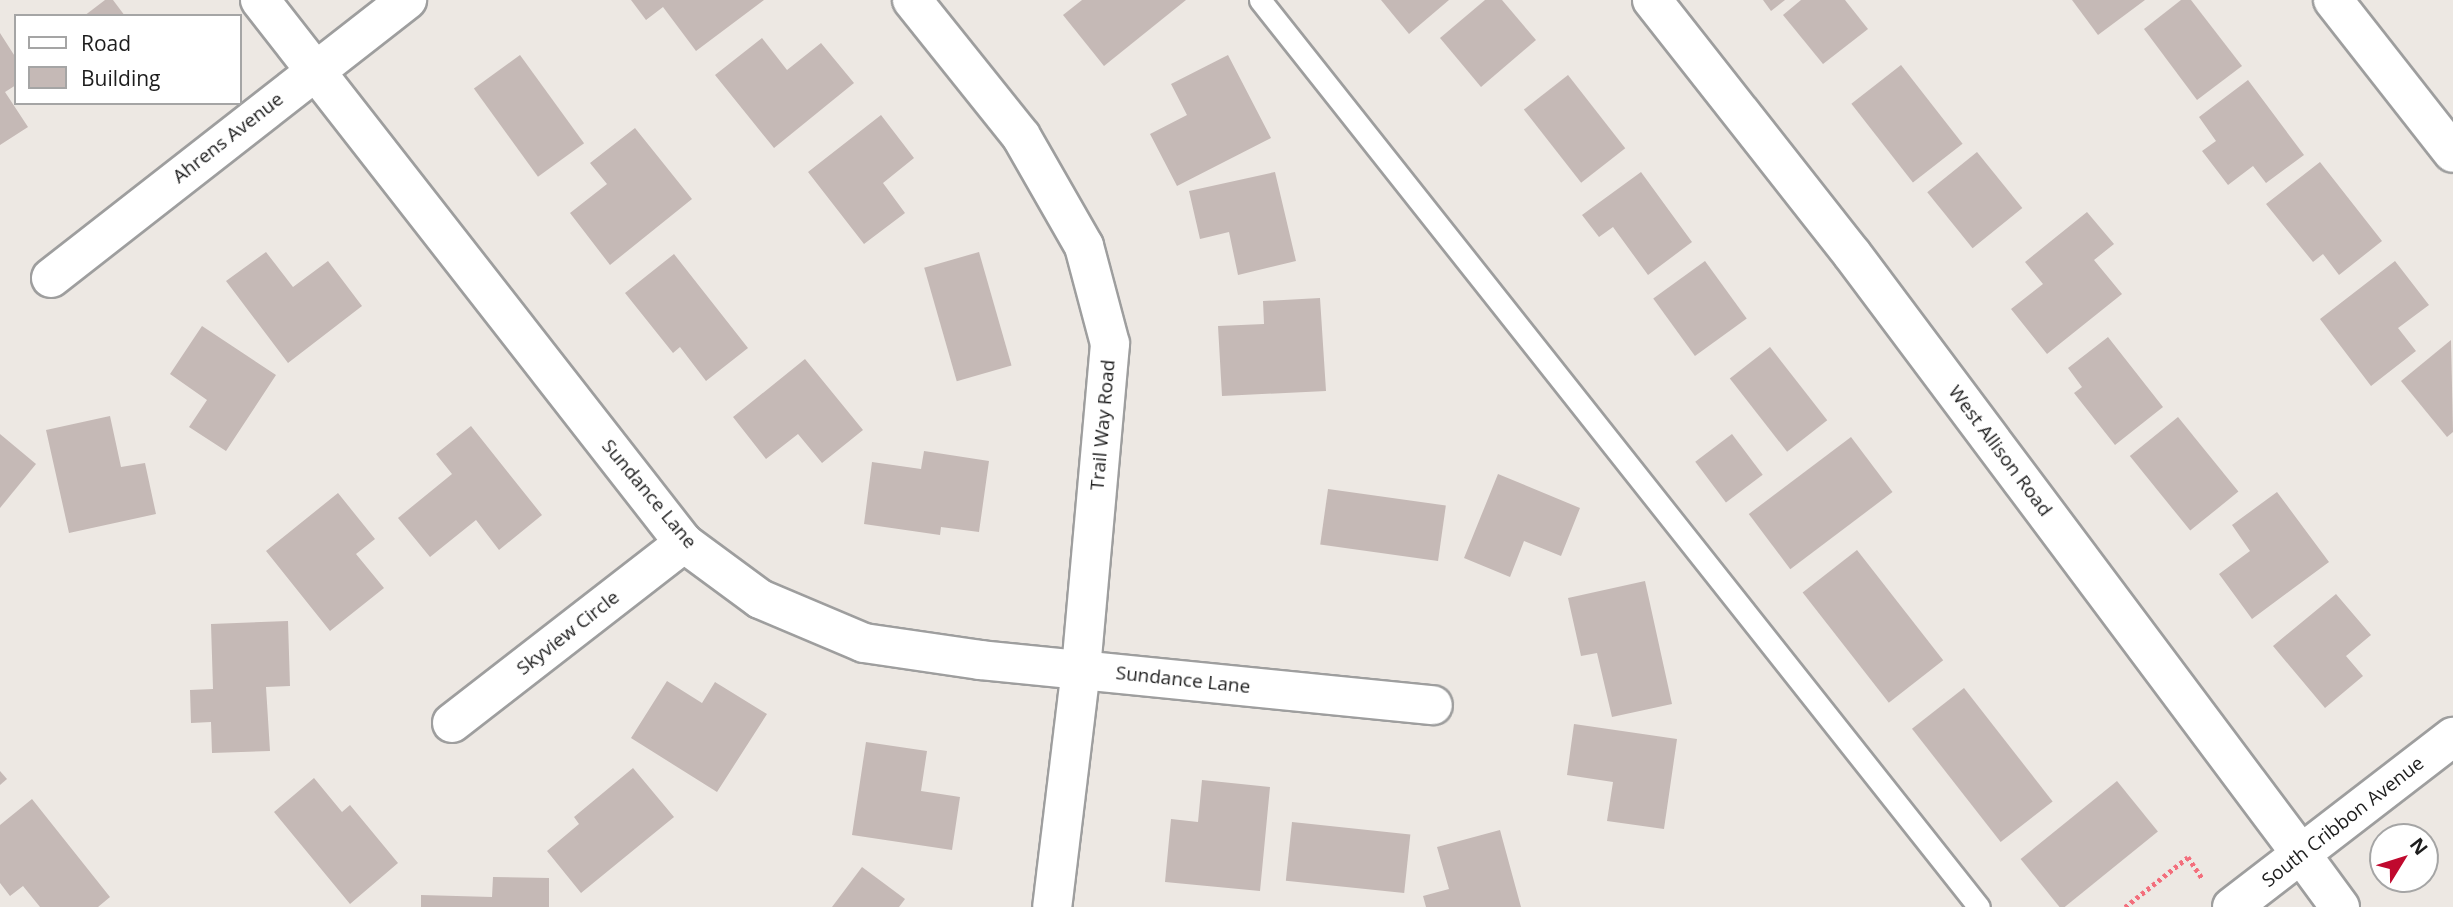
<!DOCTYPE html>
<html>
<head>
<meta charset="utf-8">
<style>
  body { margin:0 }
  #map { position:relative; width:2453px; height:907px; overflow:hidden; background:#ede8e3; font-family:"Open Sans",sans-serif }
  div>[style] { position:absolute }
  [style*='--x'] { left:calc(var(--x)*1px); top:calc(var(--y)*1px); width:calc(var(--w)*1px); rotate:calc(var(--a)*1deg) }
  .building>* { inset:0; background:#c5b9b6; transform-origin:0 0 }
  .path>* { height:4.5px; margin-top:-2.25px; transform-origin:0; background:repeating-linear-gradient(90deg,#f36e7c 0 3.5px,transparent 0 7px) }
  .roads { filter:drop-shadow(2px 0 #9e9e9e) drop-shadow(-2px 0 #9e9e9e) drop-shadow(0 2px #9e9e9e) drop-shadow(0 -2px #9e9e9e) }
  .service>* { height:21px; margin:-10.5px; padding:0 10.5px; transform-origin:10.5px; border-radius:10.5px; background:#fff }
  .minor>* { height:38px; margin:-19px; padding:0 19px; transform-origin:19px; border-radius:19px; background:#fff }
  .tertiary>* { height:38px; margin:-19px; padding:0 19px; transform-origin:19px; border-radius:19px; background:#fff }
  span { translate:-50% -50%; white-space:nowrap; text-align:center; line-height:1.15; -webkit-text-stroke:7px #fff; paint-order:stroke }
  .street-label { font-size:19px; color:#1d1d1d }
  .legend { position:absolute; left:14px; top:14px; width:228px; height:91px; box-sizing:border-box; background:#fff; border:2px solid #a5a5a5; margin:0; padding:9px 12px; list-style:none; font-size:21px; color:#1d1d1d }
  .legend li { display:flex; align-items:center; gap:14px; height:35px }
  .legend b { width:35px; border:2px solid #a5a5a5 }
  .north { position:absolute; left:2369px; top:823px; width:70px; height:70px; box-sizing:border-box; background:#fff; border:2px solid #a5a5a5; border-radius:50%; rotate:52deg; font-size:19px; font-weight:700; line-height:28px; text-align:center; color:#1d1d1d }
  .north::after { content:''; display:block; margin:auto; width:24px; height:32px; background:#c0092e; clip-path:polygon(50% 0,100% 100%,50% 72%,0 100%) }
</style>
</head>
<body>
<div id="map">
  <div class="building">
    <i style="clip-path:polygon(105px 0,113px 0,125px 16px,84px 16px)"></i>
    <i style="clip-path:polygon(631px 0,764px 0,696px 51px,663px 7px,646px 20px)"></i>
    <i style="clip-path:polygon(1082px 0,1186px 0,1104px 66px,1063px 15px)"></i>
    <i style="clip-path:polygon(1381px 0,1449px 0,1409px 34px)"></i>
    <i style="clip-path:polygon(1485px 0,1502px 0,1536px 40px,1481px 87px,1440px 38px)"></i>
    <i style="clip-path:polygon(1763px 0,1785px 0,1771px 11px)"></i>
    <i style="clip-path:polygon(1801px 0,1845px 0,1868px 29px,1823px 64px,1783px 15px)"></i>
    <i style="clip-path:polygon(2072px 0,2145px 0,2098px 35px)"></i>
    <i style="clip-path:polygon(2181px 0,2191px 0,2242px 66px,2197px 100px,2144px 29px)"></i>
    <i style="clip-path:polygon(0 33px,16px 58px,16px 85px,5px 92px,28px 127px,0 145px)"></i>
    <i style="clip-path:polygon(762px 38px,787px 70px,821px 43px,854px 83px,774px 148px,715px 75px)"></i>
    <i style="left:520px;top:55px;width:109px;height:57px;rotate:54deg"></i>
    <i style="clip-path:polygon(1228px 55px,1271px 138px,1177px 186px,1150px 134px,1187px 115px,1171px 84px)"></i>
    <i style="left:1901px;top:65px;width:100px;height:63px;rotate:52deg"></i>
    <i style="left:1568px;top:75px;width:93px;height:56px;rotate:52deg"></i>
    <i style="clip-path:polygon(2248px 80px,2304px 155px,2266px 183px,2253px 166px,2228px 185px,2202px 151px,2216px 141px,2199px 117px)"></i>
    <i style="clip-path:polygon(881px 115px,914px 158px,883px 183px,905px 213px,864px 244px,808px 172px)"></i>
    <i style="clip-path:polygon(635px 128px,692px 199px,610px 265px,570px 213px,607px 184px,590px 163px)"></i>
    <i style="left:1977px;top:152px;width:72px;height:64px;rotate:51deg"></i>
    <i style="clip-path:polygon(2320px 162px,2382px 241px,2339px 275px,2323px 254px,2313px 262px,2266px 204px)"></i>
    <i style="clip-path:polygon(1275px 172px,1296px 261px,1238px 275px,1229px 232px,1200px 239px,1189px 191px)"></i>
    <i style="clip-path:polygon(1641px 172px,1692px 242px,1648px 275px,1613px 227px,1599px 237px,1582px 215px)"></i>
    <i style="clip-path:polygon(2087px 212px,2114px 244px,2094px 260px,2122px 294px,2047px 354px,2011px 309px,2043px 284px,2025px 262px)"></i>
    <i style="clip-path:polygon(266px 252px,293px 287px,328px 261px,362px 306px,288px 363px,226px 281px)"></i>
    <i style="left:979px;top:252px;width:118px;height:57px;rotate:74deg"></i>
    <i style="clip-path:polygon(674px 254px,748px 348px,706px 381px,680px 347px,673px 353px,625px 293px)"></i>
    <i style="left:1705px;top:261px;width:71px;height:64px;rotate:54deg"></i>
    <i style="clip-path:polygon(2395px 261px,2429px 305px,2398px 328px,2416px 351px,2371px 386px,2320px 319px)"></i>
    <i style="clip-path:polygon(1320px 298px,1326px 391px,1222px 396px,1218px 326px,1264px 324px,1263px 301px)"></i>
    <i style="clip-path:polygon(202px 326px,276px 375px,226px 451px,189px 427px,207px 400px,170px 374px)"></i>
    <i style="clip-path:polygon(2108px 337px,2163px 407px,2115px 445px,2074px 393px,2082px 387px,2068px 368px)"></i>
    <i style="clip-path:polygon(2451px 340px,2453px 432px,2447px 437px,2401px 381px)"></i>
    <i style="left:1770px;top:347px;width:93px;height:51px;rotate:52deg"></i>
    <i style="clip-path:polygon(805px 359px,863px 430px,822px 463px,798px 434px,766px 459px,733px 417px)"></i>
    <i style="clip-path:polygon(110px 416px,121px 467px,145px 463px,156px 514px,69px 533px,46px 430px)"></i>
    <i style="left:2178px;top:417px;width:96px;height:62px;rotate:51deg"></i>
    <i style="clip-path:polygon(471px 426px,542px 515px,499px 550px,476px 520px,430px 557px,398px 518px,452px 474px,436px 454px)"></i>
    <i style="clip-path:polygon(0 434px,36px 464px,0 508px)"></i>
    <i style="left:1732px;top:434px;width:51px;height:46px;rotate:53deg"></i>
    <i style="left:1851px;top:437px;width:69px;height:128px;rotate:53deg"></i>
    <i style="clip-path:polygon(924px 451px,989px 461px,979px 532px,941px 527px,940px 535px,864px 524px,872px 462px,921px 469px)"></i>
    <i style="clip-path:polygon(1498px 474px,1580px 508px,1561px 556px,1524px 541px,1510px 577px,1464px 558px)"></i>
    <i style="left:1328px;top:489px;width:119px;height:56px;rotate:8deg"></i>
    <i style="clip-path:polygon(2277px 492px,2329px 562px,2252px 619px,2219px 574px,2250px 551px,2232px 525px)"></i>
    <i style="clip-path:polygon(338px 493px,375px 539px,356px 554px,384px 588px,330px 631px,266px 551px)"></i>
    <i style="left:1857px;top:550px;width:140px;height:69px;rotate:52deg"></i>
    <i style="clip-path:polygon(1645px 581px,1672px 704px,1612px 717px,1597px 653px,1581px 656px,1568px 598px)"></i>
    <i style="clip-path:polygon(2336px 594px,2371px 635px,2346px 656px,2363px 676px,2325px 708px,2273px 646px)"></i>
    <i style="clip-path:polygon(288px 621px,290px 686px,266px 687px,270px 751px,212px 753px,211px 722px,191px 723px,190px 690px,213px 689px,211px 624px)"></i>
    <i style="clip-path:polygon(667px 681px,702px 703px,715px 682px,767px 714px,717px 792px,631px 738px)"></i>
    <i style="left:1964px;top:688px;width:144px;height:66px;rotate:52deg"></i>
    <i style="clip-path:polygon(1574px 724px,1677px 739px,1664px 829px,1607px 821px,1613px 782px,1567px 775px)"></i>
    <i style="clip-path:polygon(866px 742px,927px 751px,921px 791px,960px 797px,952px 850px,852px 835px)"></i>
    <i style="clip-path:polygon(633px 768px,674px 817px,581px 893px,547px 851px,579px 824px,574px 817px)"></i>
    <i style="clip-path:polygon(0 771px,7px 779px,0 785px)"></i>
    <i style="clip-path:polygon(314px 778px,342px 812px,350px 805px,398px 863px,350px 904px,274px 812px)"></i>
    <i style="clip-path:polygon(1202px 780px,1270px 787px,1260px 891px,1165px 882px,1171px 819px,1198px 822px)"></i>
    <i style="left:2117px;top:781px;width:65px;height:124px;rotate:51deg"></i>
    <i style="clip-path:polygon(32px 799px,110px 897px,98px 907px,40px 907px,23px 886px,10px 896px,0 883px,0 825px)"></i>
    <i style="left:1292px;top:822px;width:119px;height:59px;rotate:6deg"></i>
    <i style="clip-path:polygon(1500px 830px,1521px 907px,1426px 907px,1423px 896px,1449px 889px,1437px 847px)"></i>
    <i style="clip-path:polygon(862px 867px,905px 899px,899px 907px,832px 907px)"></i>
    <i style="clip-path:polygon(493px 877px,549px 878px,549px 907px,421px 907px,421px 895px,492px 897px)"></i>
  </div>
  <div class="path">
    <i style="--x:2125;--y:907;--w:80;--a:-38.4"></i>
    <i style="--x:2188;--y:857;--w:27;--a:56"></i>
  </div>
  <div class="roads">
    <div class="service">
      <i style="--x:1260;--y:0;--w:1157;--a:51.6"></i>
    </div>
    <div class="minor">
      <i style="--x:260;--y:0;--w:689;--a:52.02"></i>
      <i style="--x:684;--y:543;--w:94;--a:36.4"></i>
      <i style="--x:760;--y:599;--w:113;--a:22.9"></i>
      <i style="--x:864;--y:643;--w:117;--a:8.3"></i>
      <i style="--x:980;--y:660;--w:455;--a:5.7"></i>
      <i style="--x:912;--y:0;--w:174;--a:51.3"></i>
      <i style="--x:1021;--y:136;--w:127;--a:60.2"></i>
      <i style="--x:1084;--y:246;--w:101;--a:75.1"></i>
      <i style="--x:1110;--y:344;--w:326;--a:95.1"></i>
      <i style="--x:1081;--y:669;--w:240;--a:96.9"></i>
      <i style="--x:1652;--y:0;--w:323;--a:51.8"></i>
      <i style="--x:1852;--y:254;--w:749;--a:53.19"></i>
      <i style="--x:2333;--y:0;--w:194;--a:51.9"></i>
      <i style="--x:51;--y:278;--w:452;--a:-38"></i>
      <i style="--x:452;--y:723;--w:294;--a:-37.8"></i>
    </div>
    <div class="tertiary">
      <i style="--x:2301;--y:854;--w:66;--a:53.7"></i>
      <i style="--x:2232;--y:907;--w:279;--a:-37.6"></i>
    </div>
  </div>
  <div class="street-label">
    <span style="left:228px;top:138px;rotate:-38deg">Ahrens Avenue</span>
    <span style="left:1103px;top:425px;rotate:-85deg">Trail Way Road</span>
    <span style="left:2000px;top:451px;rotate:53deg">West Allison Road</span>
    <span style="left:649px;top:494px;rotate:50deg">Sundance Lane</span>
    <span style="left:568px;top:633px;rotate:-38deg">Skyview Circle</span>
    <span style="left:1183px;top:680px;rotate:6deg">Sundance Lane</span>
    <span style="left:2343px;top:822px;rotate:-38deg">South Cribbon Avenue</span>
  </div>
  <ul class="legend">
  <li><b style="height:9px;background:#fff"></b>Road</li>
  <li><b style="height:19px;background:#c5b9b6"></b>Building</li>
  </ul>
  <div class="north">N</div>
</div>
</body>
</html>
